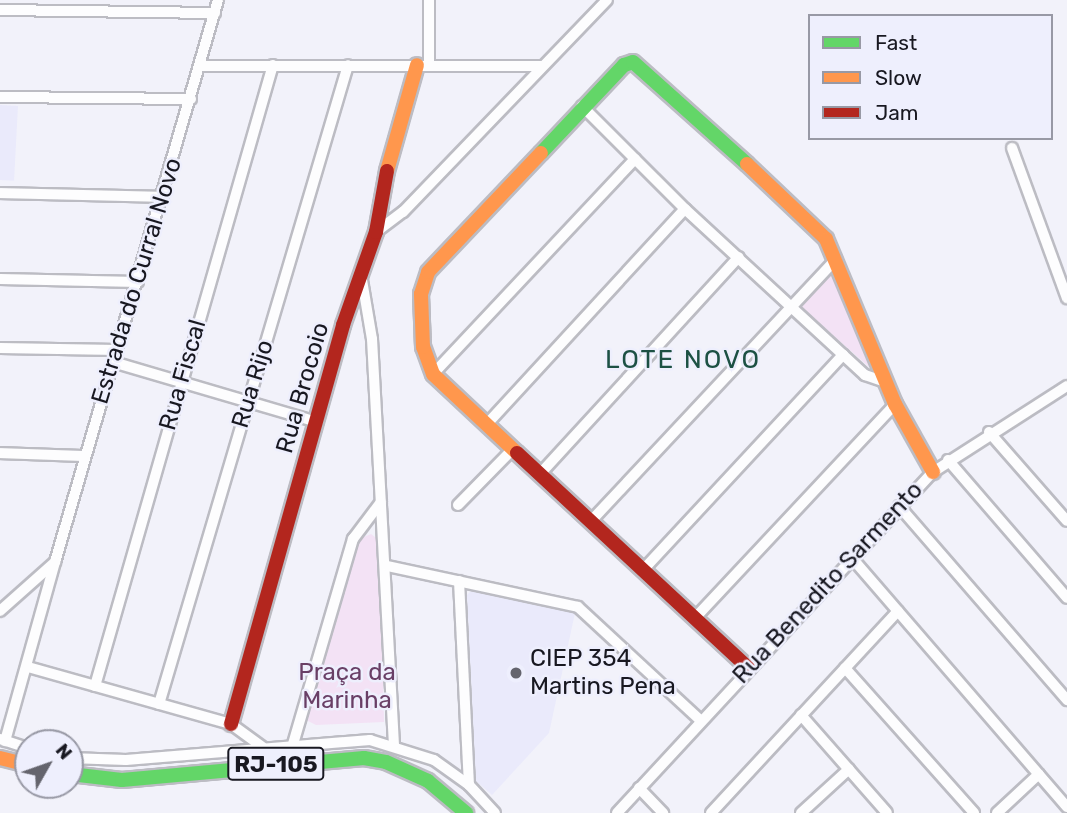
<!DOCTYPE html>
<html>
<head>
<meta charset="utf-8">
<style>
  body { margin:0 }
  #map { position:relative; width:1067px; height:813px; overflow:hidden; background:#f2f2fa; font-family:Rubik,sans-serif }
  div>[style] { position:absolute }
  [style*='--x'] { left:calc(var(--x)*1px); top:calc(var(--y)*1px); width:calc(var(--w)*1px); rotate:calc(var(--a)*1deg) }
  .built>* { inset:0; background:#eaeafb; transform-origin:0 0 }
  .green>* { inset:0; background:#f3e2f5 }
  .roads { filter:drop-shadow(2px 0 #bcbcc3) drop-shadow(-2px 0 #bcbcc3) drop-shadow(0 2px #bcbcc3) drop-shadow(0 -2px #bcbcc3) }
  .street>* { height:10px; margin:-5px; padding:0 5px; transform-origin:5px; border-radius:5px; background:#fdfdfe }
  .fast>* { height:14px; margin:-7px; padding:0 7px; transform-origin:7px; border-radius:7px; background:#63d668 }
  .slow>* { height:14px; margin:-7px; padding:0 7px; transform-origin:7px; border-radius:7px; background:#ff974d }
  .jam>* { height:14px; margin:-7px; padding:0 7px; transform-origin:7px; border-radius:7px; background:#b3261e }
  .dots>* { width:19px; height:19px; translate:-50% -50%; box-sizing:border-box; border:4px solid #eeeffd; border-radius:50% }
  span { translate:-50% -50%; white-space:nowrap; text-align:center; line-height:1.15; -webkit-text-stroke:5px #eeeffd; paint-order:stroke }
  .shield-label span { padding:2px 5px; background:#eeeffd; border:2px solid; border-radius:5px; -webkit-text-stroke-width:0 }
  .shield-label { font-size:23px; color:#181821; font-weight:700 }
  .street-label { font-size:24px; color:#181821 }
  .poi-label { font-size:24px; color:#181821 }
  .left { translate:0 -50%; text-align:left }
  .park-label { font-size:24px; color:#693f66 }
  .neighbourhood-label { font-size:26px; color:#1d5144; letter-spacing:2px }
  .legend { position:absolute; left:808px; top:14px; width:245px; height:126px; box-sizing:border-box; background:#eeeffd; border:2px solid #9899a5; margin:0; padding:9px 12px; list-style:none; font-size:21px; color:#181821 }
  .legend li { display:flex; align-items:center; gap:14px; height:35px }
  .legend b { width:35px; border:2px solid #9899a5 }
  .north { position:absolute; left:14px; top:729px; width:70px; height:70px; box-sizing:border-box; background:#eeeffd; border:2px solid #9899a5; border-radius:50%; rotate:50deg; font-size:19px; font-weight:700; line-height:28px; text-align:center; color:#181821 }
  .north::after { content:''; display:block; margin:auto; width:24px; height:32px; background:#64646d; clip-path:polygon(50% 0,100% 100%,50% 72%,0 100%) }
</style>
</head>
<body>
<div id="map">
  <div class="built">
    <i style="left:0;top:105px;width:18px;height:75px;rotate:3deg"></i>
    <i style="clip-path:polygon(472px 590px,575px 613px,549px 733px,492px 795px,476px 781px,467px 595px)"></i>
  </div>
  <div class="green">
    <i style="clip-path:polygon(832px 270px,873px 365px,869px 367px,802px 308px,802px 301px)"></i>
    <i style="clip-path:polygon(371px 534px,380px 541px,384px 722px,316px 725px,308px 721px,304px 705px,359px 539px)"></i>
  </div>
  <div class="roads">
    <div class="street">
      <i style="--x:0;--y:10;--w:215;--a:0.8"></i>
      <i style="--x:429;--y:65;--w:65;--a:-90"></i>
      <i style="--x:200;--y:66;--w:341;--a:0"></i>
      <i style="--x:0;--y:97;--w:191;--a:0.6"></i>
      <i style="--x:582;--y:106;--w:146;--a:45"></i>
      <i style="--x:685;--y:209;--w:245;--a:42.7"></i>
      <i style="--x:865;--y:375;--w:21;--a:19"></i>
      <i style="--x:1012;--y:148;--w:160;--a:69.9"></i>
      <i style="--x:0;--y:193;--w:163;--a:1.4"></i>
      <i style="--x:376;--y:232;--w:34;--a:-37"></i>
      <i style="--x:403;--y:212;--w:294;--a:-46.1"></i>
      <i style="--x:0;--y:279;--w:138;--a:1.2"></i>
      <i style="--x:362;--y:280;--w:60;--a:80.4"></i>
      <i style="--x:372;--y:339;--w:406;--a:86.9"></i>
      <i style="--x:0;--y:348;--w:117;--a:1"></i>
      <i style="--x:113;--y:362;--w:213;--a:16.4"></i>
      <i style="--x:433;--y:374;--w:295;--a:-46.8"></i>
      <i style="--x:487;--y:424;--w:292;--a:-47.4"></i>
      <i style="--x:989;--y:432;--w:118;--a:48.8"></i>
      <i style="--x:0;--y:453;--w:85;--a:2"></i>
      <i style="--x:948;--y:460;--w:182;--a:49.2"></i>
      <i style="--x:540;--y:474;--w:294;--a:-47.5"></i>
      <i style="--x:458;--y:505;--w:78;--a:-45.5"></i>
      <i style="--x:899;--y:506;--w:257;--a:49.1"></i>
      <i style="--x:591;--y:521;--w:359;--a:-46.9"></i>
      <i style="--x:852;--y:558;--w:329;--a:49.2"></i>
      <i style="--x:387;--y:566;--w:195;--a:12.1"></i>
      <i style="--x:578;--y:607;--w:166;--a:42.8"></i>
      <i style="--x:643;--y:570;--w:294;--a:-47.1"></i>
      <i style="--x:459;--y:581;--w:204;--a:87.2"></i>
      <i style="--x:0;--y:611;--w:74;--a:-41.7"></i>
      <i style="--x:55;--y:562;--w:585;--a:-73.83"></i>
      <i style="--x:695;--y:618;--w:293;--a:-46.9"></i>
      <i style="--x:28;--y:667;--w:211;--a:15.7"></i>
      <i style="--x:231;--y:724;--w:39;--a:36"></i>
      <i style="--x:845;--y:668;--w:194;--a:48.3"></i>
      <i style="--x:95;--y:686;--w:646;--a:-74.01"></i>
      <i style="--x:159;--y:704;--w:666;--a:-73.52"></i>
      <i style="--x:801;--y:715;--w:130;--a:48.7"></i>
      <i style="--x:0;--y:739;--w:29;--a:18"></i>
      <i style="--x:5;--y:741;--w:186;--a:-74.4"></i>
      <i style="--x:293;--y:744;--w:214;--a:-73.7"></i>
      <i style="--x:353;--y:539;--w:46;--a:-52.9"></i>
      <i style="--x:70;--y:758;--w:56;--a:2"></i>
      <i style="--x:126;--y:760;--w:245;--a:-4.7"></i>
      <i style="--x:370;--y:740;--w:67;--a:17.4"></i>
      <i style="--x:434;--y:760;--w:43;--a:35.5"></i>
      <i style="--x:469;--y:785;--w:38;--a:47"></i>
      <i style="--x:639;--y:788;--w:35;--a:46"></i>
      <i style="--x:617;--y:813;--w:465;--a:-47.2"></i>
      <i style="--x:933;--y:472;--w:159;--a:-32.7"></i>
      <i style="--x:711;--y:813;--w:275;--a:-47.2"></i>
      <i style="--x:801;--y:813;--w:65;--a:-42.5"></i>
      <i style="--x:997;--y:813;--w:57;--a:-42.9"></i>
    </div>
    <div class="fast">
      <i style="--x:541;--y:153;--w:121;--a:-46.7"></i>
      <i style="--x:624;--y:65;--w:9;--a:-18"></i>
      <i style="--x:633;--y:62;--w:153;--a:41.8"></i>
      <i style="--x:70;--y:774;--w:52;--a:6.6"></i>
      <i style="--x:122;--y:780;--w:243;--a:-5.2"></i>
      <i style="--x:364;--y:758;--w:22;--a:10"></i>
      <i style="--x:386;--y:762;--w:46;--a:24.3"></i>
      <i style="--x:428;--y:781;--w:50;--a:40.1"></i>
    </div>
    <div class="slow">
      <i style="--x:747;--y:164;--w:109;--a:43.5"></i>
      <i style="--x:826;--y:239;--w:179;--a:67.3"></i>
      <i style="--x:895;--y:404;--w:78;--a:60.8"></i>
      <i style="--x:387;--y:171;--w:110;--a:-74.2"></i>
      <i style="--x:517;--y:453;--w:115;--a:-136.8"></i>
      <i style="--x:433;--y:374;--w:29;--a:-110"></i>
      <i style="--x:423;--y:347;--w:53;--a:-92.2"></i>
      <i style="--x:421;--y:294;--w:23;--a:-72"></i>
      <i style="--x:428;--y:272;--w:164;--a:-46.5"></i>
      <i style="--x:0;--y:758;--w:29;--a:14"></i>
    </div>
    <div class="jam">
      <i style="--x:517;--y:453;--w:316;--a:42.9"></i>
      <i style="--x:231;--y:724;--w:414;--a:-74.3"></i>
      <i style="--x:343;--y:325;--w:99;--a:-70.5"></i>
      <i style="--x:376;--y:232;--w:62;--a:-79.8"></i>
    </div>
  </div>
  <div class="dots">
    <i style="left:516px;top:673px;background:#64646d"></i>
  </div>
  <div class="shield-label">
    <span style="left:276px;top:764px">RJ-105</span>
  </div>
  <div class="street-label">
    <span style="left:137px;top:281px;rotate:-73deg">Estrada do Curral Novo</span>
    <span style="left:183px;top:375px;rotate:-74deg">Rua Fiscal</span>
    <span style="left:253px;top:384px;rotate:-73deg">Rua Rijo</span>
    <span style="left:303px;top:388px;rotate:-74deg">Rua Brocoio</span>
    <span style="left:828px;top:583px;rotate:-47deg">Rua Benedito Sarmento</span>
  </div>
  <div class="poi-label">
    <span class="left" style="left:530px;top:673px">CIEP 354<br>Martins Pena</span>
  </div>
  <div class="park-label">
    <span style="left:347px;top:687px">Praça da<br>Marinha</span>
  </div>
  <div class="neighbourhood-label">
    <span style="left:683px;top:360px">LOTE NOVO</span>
  </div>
  <ul class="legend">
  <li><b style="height:9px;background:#63d668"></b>Fast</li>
  <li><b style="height:9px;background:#ff974d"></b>Slow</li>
  <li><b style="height:9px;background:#b3261e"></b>Jam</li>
  </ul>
  <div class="north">N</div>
</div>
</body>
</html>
